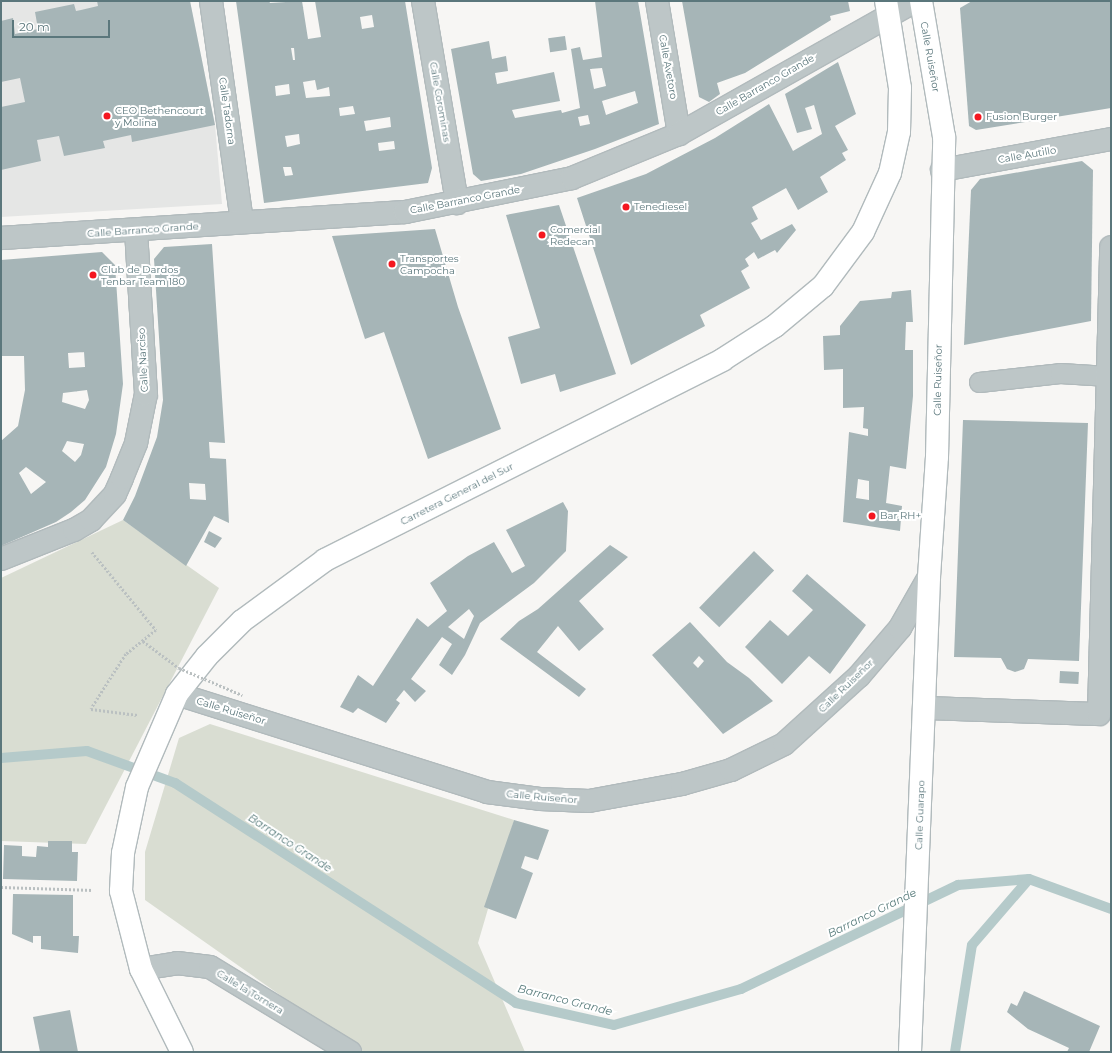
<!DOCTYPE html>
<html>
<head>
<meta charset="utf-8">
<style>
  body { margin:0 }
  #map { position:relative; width:1112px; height:1053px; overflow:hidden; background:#f7f6f4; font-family:Montserrat,sans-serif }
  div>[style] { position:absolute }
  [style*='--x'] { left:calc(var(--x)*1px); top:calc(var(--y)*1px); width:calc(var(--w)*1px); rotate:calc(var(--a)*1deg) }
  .built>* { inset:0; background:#e5e6e5 }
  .green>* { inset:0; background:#d9ddd2 }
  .stream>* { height:10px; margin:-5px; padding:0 5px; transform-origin:5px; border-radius:5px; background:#b5caca }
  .building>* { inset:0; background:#a6b5b7; transform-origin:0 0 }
  .path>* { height:2.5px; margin-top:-1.25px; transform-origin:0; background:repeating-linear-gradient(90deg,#bac0c1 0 2px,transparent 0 4px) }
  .roads { filter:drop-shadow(1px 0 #b1babc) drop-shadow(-1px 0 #b1babc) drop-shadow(0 1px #b1babc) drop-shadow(0 -1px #b1babc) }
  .lane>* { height:19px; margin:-9.5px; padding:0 9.5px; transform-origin:9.5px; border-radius:9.5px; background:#bdc6c7 }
  .street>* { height:22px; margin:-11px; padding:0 11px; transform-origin:11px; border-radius:11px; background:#bdc6c7 }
  .primary>* { height:22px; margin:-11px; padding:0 11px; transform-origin:11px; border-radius:11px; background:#fff }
  .path-bridge>* { height:2.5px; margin-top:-1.25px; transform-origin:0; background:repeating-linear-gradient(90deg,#bac0c1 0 2px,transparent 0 4px) }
  .dots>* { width:11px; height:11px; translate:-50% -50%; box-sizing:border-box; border:2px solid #fff; border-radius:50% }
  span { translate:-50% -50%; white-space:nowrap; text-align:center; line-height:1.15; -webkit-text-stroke:4px #fff; paint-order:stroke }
  .street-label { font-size:10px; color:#5b777c }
  .poi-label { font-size:10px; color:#5b777c }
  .left { translate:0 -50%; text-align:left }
  .water-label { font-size:11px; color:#5a7d7d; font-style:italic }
  .frame { position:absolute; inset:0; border:2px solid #5b777c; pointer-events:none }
  .scale { position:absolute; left:12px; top:20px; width:98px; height:18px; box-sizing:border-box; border:2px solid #5b777c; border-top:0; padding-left:5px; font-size:12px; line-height:14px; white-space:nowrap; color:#5b777c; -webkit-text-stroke:3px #fff; paint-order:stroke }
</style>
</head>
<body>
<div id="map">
  <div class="built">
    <i style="clip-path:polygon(1px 1px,190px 1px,215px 125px,222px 204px,1px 217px)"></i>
  </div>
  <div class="green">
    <i style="clip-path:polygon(123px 520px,219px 588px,86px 844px,1px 841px,1px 578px)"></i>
    <i style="clip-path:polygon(210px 724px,514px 820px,478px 943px,525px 1052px,361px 1052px,145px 900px,145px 852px,179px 738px)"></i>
  </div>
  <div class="stream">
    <i style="--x:1;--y:758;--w:86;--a:-4.7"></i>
    <i style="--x:87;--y:751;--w:94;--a:20"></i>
    <i style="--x:175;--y:783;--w:406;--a:32.8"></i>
    <i style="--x:516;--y:1003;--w:100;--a:12.7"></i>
    <i style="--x:614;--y:1025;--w:132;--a:-15.8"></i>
    <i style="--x:741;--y:989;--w:241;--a:-25.6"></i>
    <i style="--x:958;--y:885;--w:71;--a:-4.8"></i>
    <i style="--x:1029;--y:879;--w:87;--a:20.1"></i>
    <i style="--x:955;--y:1052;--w:108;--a:-81"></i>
    <i style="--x:972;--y:945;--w:87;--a:-49.2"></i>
  </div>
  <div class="building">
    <i style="clip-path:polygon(97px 1px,190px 1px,215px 125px,132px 142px,131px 135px,103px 141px,105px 148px,64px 156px,59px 136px,37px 140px,41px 161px,1px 170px,1px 107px,25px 102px,20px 78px,1px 82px,1px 21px,13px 18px,15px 34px,38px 29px,35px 12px,74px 4px,76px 11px,81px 10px,98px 6px)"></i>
    <i style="clip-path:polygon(evenodd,236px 1px,269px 1px,270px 3px,302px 1px,308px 39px,321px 37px,315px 1px,405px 1px,432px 168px,428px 183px,264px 203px,236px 1px,372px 15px,374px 27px,362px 29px,360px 17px,372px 15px,236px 1px,291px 48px,294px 48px,295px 60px,293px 60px,291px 48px,236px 1px,315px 80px,317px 90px,329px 87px,330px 96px,306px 98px,303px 82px,315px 80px,236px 1px,289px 84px,290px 94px,276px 96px,275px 86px,289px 84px,236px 1px,353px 106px,355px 114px,340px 116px,339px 108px,353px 106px,236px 1px,390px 117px,391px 127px,366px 131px,364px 121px,390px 117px,236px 1px,299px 134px,300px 144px,287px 147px,285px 136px,299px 134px,236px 1px,394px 141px,395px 149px,379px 151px,378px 143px,394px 141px,236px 1px,283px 167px,291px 167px,293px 175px,285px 176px,283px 167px)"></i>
    <i style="clip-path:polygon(evenodd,595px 1px,638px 1px,659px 124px,595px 149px,521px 174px,481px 181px,473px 174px,451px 49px,489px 41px,492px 59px,506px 56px,508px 71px,495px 73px,497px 84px,554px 72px,560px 101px,512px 110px,515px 118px,561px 110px,562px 113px,580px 108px,571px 49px,580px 47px,583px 60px,602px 57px,595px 1px,602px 68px,606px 86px,594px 89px,590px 69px,602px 68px,595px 1px,635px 91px,638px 103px,606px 115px,602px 101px,635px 91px,595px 1px,588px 115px,590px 124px,580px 126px,578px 117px,588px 115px)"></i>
    <i style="clip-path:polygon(682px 1px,848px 1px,850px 11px,830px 16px,831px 20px,745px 73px,717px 83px,720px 94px,709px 102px,699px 97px)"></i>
    <i style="clip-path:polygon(972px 1px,1111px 1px,1111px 108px,976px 130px,969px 126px,960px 8px)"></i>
    <i style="left:565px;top:36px;width:14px;height:17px;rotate:82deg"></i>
    <i style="clip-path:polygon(838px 62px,856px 114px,835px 126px,848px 150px,842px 153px,846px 160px,820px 177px,828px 192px,798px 210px,786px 188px,752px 207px,758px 219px,751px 223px,761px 240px,792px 224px,796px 230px,777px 253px,775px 250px,758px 259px,754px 252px,745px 259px,749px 266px,741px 271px,750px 288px,700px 315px,705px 326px,631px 365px,577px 198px,646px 174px,715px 138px,769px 104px,793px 151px,822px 134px,814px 105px,805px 108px,812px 129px,797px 133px,785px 94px)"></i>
    <i style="clip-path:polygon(1082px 161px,1093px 170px,1091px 321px,964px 345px,971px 190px,980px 179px)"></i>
    <i style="clip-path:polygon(559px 205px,616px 374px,560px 392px,555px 374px,521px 384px,508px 337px,540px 328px,506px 215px)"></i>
    <i style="clip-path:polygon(435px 229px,458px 307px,501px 429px,428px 459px,384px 332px,365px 339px,332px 236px)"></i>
    <i style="clip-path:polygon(evenodd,212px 244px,225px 443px,209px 442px,210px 458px,226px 459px,229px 523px,214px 516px,186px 566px,123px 520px,135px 496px,157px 437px,163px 400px,154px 259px,164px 247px,212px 244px,189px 483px,205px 484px,206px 500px,190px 499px,189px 483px)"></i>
    <i style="clip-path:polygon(evenodd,102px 252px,115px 265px,123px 384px,116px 434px,106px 467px,85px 500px,71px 512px,56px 522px,1px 546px,1px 441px,18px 426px,25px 390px,24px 356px,1px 356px,1px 260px,102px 252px,84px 352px,85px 367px,69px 368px,68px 353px,84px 352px,102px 252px,87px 390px,89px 400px,85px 409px,62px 402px,63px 393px,87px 390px,102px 252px,67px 441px,84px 444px,81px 455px,75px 462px,62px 451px,67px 441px,102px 252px,26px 467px,46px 482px,31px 494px,19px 473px,26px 467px)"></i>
    <i style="clip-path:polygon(evenodd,911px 290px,913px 322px,906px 322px,905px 350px,913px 350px,913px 396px,906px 469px,890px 466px,886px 503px,902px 506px,900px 531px,843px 522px,849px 432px,868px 436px,868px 429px,863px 428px,864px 407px,843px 408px,843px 369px,824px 370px,823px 336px,840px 335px,840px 326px,860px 301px,891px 298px,892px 292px,911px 290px,858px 479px,869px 481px,869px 500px,856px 498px,858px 479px)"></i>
    <i style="clip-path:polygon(963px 420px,1088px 423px,1079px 661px,1028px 659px,1024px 669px,1015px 672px,1007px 669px,1001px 658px,954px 657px)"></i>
    <i style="clip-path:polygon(evenodd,563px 502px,568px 511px,566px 551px,534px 583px,480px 623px,465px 655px,452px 675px,439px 665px,452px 644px,442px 637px,411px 679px,426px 691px,415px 702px,404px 690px,396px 700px,400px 703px,386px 723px,358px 708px,353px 713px,340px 707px,358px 675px,373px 686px,417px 618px,428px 627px,447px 611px,430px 583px,468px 556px,494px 542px,512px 573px,525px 566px,506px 530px,563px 502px,469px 609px,474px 616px,464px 639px,448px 627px,469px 609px)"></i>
    <i style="clip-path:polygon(209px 531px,222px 538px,215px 548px,204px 542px)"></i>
    <i style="clip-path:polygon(610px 545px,628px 557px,579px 601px,604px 629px,579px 651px,558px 626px,537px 652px,586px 689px,579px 697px,500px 639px,519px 621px,538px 609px)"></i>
    <i style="left:754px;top:551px;width:28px;height:79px;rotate:44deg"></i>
    <i style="clip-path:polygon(807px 574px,866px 625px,830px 674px,809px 656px,782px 684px,745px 647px,770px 620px,788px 636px,813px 610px,792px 591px)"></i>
    <i style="clip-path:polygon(evenodd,690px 622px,727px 662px,749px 678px,773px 701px,723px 734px,652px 655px,690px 622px,699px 656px,704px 661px,698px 668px,693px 663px,699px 656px)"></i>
    <i style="left:1060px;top:671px;width:19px;height:12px;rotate:3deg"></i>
    <i style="clip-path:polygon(514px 820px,549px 830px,538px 860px,525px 856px,521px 868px,533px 873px,516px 919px,484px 907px)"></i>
    <i style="clip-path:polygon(48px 841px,72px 841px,72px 852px,78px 852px,77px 881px,3px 879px,4px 845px,22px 846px,22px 856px,36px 857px,37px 846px,48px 847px)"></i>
    <i style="clip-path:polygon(13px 894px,73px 895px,73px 936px,79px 936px,78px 953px,41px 949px,41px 936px,33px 936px,33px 943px,12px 934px)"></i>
    <i style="clip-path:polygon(1024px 991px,1100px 1026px,1089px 1052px,1067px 1052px,1069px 1048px,1028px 1029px,1007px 1012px,1011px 1003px,1017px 1006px)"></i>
    <i style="clip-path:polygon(70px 1010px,78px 1052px,40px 1052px,33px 1017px)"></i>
  </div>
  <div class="path">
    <i style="--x:92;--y:552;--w:101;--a:50.6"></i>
    <i style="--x:156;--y:630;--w:38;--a:141"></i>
    <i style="--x:126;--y:654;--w:65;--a:122.5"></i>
    <i style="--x:91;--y:709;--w:47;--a:7.3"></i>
    <i style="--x:1;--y:887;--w:92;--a:1.9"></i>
  </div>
  <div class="roads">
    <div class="lane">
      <i style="--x:979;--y:382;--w:81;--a:-6.3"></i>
      <i style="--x:1060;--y:373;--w:48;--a:3.6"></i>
    </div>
    <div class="street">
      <i style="--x:211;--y:1;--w:222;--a:82"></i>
      <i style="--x:423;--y:1;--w:205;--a:80.4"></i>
      <i style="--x:657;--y:1;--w:135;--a:80.6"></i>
      <i style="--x:942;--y:170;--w:172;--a:-10.4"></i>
      <i style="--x:1;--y:238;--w:405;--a:-3.7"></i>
      <i style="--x:405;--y:212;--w:170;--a:-11.5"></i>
      <i style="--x:572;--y:178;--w:116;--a:-22.4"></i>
      <i style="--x:679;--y:134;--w:271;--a:-29.4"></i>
      <i style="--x:1;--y:559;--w:79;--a:-21.7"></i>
      <i style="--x:74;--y:530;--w:20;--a:-30"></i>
      <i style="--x:91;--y:520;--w:35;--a:-47"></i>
      <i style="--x:115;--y:494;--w:17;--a:-66"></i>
      <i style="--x:122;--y:478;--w:38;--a:-68"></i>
      <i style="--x:136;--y:443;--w:50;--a:-78.5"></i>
      <i style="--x:146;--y:394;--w:162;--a:-93.5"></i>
      <i style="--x:177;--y:694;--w:325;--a:17.5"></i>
      <i style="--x:487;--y:792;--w:53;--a:7.5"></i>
      <i style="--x:540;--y:799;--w:49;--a:2.3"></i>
      <i style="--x:589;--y:801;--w:95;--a:-10.4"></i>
      <i style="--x:682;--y:784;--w:51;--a:-15.9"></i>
      <i style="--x:731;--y:770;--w:59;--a:-26.1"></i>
      <i style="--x:784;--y:744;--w:101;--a:-42.2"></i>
      <i style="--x:859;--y:676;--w:63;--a:-49.5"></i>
      <i style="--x:900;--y:628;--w:59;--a:-60.4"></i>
      <i style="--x:924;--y:708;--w:175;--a:2"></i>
      <i style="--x:1099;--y:714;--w:467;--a:-88.5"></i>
      <i style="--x:141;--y:969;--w:36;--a:-9"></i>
      <i style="--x:177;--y:963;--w:33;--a:7"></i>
      <i style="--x:210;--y:967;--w:164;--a:31.3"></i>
    </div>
    <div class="primary">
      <i style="--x:182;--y:1052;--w:93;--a:-116.3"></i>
      <i style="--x:141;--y:969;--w:81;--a:-104.4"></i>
      <i style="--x:121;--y:891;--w:38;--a:-87"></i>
      <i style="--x:123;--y:853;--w:67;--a:-78"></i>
      <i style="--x:137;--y:787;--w:101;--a:-66.7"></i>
      <i style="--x:177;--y:694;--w:48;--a:-51.7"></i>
      <i style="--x:207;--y:656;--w:49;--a:-45"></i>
      <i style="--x:242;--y:621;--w:103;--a:-36.3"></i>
      <i style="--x:325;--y:560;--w:445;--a:-26.7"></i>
      <i style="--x:722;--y:360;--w:63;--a:-32.7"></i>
      <i style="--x:775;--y:326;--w:62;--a:-39.8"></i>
      <i style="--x:823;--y:286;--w:67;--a:-53.5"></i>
      <i style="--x:863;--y:232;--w:65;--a:-65.4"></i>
      <i style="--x:890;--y:173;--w:42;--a:-77.6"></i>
      <i style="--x:899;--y:132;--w:44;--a:-88.7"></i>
      <i style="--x:900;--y:88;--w:88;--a:-99.1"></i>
      <i style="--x:910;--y:1052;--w:475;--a:-87.7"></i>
      <i style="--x:929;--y:577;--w:120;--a:-86.2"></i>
      <i style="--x:937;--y:457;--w:320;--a:-88.7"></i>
      <i style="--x:944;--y:137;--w:138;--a:-99.6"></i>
    </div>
  </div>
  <div class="path-bridge">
    <i style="--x:143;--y:641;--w:45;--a:36.9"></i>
    <i style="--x:179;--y:668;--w:69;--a:23.2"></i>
  </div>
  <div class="dots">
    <i style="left:107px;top:116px;background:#f41720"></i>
    <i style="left:978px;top:117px;background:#f41720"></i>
    <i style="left:626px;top:207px;background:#f41720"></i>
    <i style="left:542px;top:235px;background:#f41720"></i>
    <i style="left:392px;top:264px;background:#f41720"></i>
    <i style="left:93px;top:275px;background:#f41720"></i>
    <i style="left:872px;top:516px;background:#f41720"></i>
  </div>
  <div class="street-label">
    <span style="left:930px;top:57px;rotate:80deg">Calle Ruiseñor</span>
    <span style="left:668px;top:67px;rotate:80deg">Calle Avetoro</span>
    <span style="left:765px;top:85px;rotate:-30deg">Calle Barranco Grande</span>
    <span style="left:440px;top:102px;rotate:80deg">Calle Corominas</span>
    <span style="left:227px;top:111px;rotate:82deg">Calle Tadorna</span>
    <span style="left:1027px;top:155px;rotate:-10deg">Calle Autillo</span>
    <span style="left:465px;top:200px;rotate:-11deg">Calle Barranco Grande</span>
    <span style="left:143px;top:230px;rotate:-4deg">Calle Barranco Grande</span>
    <span style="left:143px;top:360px;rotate:-93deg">Calle Narciso</span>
    <span style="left:938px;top:380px;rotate:-89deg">Calle Ruiseñor</span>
    <span style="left:457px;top:494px;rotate:-27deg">Carretera General del Sur</span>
    <span style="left:846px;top:686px;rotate:-44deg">Calle Ruiseñor</span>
    <span style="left:231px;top:711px;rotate:17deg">Calle Ruiseñor</span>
    <span style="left:542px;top:797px;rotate:5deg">Calle Ruiseñor</span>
    <span style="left:920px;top:815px;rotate:-88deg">Calle Guarapo</span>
    <span style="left:250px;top:992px;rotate:31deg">Calle la Tornera</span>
  </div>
  <div class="poi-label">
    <span class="left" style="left:115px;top:116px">CEO Bethencourt<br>y Molina</span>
    <span class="left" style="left:986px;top:117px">Fusion Burger</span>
    <span class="left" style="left:634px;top:207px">Tenediesel</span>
    <span class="left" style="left:550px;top:235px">Comercial<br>Redecan</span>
    <span class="left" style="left:400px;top:264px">Transportes<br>Campocha</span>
    <span class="left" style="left:101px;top:275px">Club de Dardos<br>Tenbar Team 180</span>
    <span class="left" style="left:880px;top:516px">Bar RH+</span>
  </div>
  <div class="water-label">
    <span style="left:290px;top:843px;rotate:33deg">Barranco Grande</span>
    <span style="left:872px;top:913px;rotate:-26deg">Barranco Grande</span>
    <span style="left:565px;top:1000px;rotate:14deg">Barranco Grande</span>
  </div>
  <div class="frame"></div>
  <div class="scale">20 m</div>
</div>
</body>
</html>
